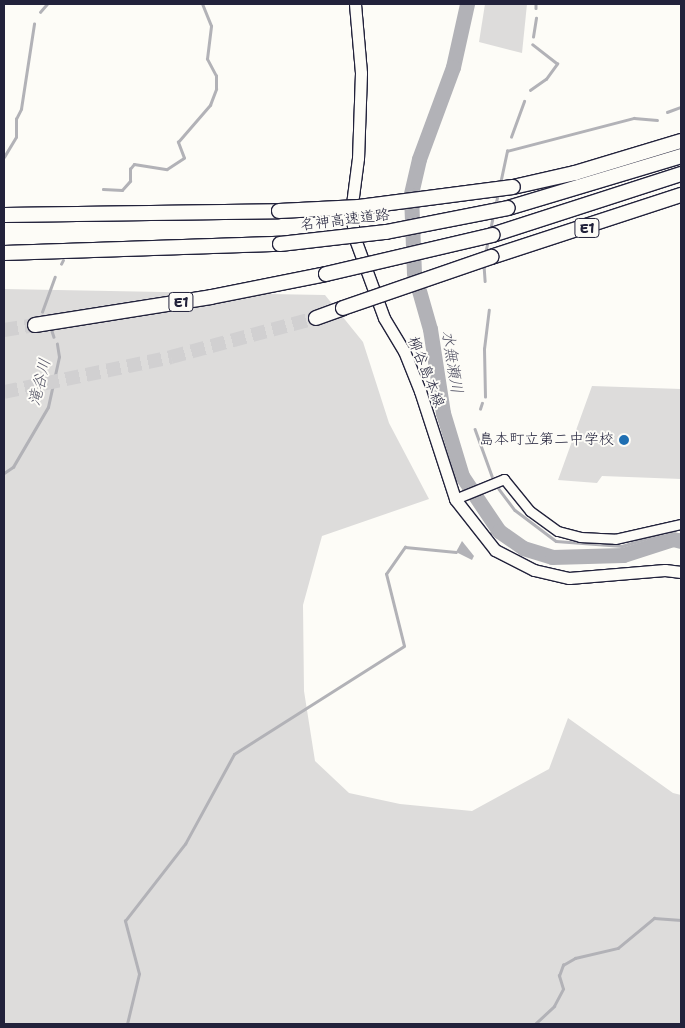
<!DOCTYPE html>
<html>
<head>
<meta charset="utf-8">
<style>
  body { margin:0 }
  #map { position:relative; width:685px; height:1028px; overflow:hidden; background:#fdfcf7; font-family:"Shantell Sans","Klee One",sans-serif }
  div>[style] { position:absolute }
  [style*='--x'] { left:calc(var(--x)*1px); top:calc(var(--y)*1px); width:calc(var(--w)*1px); rotate:calc(var(--a)*1deg) }
  .green>* { inset:0; background:#dddcdb }
  .water>* { inset:0; background:#b2b2b7 }
  .stream>* { height:2.5px; margin:-1.25px; padding:0 1.25px; transform-origin:1.25px; border-radius:1.25px; background:#b2b2b7 }
  .river>* { height:15px; margin:-7.5px; padding:0 7.5px; transform-origin:7.5px; border-radius:7.5px; background:#b2b2b7 }
  .highway-tunnel>* { height:14px; margin-top:-7px; transform-origin:0; background:repeating-linear-gradient(90deg,#d1d0d1 0 14px,transparent 0 21px) }
  .roads { filter:drop-shadow(1px 0 #22223b) drop-shadow(-1px 0 #22223b) drop-shadow(0 1px #22223b) drop-shadow(0 -1px #22223b) }
  .minor>* { height:9px; margin:-4.5px; padding:0 4.5px; transform-origin:4.5px; border-radius:4.5px; background:#fdfcf7 }
  .major>* { height:11px; margin:-5.5px; padding:0 5.5px; transform-origin:5.5px; border-radius:5.5px; background:#fdfcf7 }
  .highway>* { height:14px; margin:-7px; padding:0 7px; transform-origin:7px; border-radius:7px; background:#fdfcf7 }
  .bridges { filter:drop-shadow(1px 0 #22223b) drop-shadow(-1px 0 #22223b) drop-shadow(0 1px #22223b) drop-shadow(0 -1px #22223b) }
  .highway-bridge>* { height:14px; margin:-7px; padding:0 7px; transform-origin:7px; border-radius:7px; background:#fdfcf7 }
  .dots>* { width:14px; height:14px; translate:-50% -50%; box-sizing:border-box; border:2px solid #fdfcf7; border-radius:50% }
  span { translate:-50% -50%; white-space:nowrap; text-align:center; line-height:1.15; -webkit-text-stroke:4px #fdfcf7; paint-order:stroke }
  .shield-label span { padding:1px 4px; background:#fdfcf7; border:1px solid; border-radius:4px; -webkit-text-stroke-width:0 }
  .shield-label { font-size:14px; color:#22223b; font-weight:700 }
  .street-label { font-size:15px; color:#22223b }
  .poi-label { font-size:15px; color:#22223b }
  .right { translate:-100% -50%; text-align:right }
  .water-label { font-size:16px; color:#545466; font-style:italic }
  .frame { position:absolute; inset:0; border:5px solid #22223b; pointer-events:none }
</style>
</head>
<body>
<div id="map">
  <div class="green">
    <i style="clip-path:polygon(485px 4px,527px 4px,522px 53px,479px 42px)"></i>
    <i style="clip-path:polygon(4px 289px,325px 295px,363px 342px,389px 423px,429px 499px,322px 536px,303px 605px,304px 691px,315px 761px,349px 793px,400px 804px,472px 811px,549px 769px,568px 718px,673px 793px,681px 795px,681px 1024px,4px 1024px)"></i>
    <i style="clip-path:polygon(592px 386px,681px 389px,681px 479px,602px 476px,597px 483px,558px 480px)"></i>
  </div>
  <div class="water">
    <i style="clip-path:polygon(462px 541px,474px 556px,472px 560px,456px 552px)"></i>
  </div>
  <div class="stream">
    <i style="--x:536;--y:4;--w:4;--a:90"></i>
    <i style="--x:40;--y:12;--w:11;--a:-49"></i>
    <i style="--x:533;--y:37;--w:19;--a:-81"></i>
    <i style="--x:530;--y:90;--w:19;--a:-35"></i>
    <i style="--x:546;--y:79;--w:19;--a:-54"></i>
    <i style="--x:557;--y:64;--w:31;--a:-142"></i>
    <i style="--x:667;--y:112;--w:15;--a:-20"></i>
    <i style="--x:511;--y:137;--w:38;--a:-70"></i>
    <i style="--x:507;--y:151;--w:131;--a:-14.6"></i>
    <i style="--x:634;--y:118;--w:23;--a:5"></i>
    <i style="--x:4;--y:157;--w:23;--a:-59"></i>
    <i style="--x:16;--y:137;--w:18;--a:-90"></i>
    <i style="--x:16;--y:119;--w:11;--a:-63"></i>
    <i style="--x:21;--y:109;--w:86;--a:-81.3"></i>
    <i style="--x:500;--y:184;--w:34;--a:-78"></i>
    <i style="--x:103;--y:189;--w:19;--a:3"></i>
    <i style="--x:122;--y:190;--w:12;--a:-48"></i>
    <i style="--x:130;--y:181;--w:12;--a:-90"></i>
    <i style="--x:130;--y:169;--w:6;--a:-51"></i>
    <i style="--x:134;--y:164;--w:33;--a:9"></i>
    <i style="--x:167;--y:169;--w:20;--a:-33"></i>
    <i style="--x:184;--y:158;--w:17;--a:-111"></i>
    <i style="--x:178;--y:142;--w:49;--a:-49.1"></i>
    <i style="--x:210;--y:105;--w:17;--a:-69"></i>
    <i style="--x:216;--y:89;--w:13;--a:-90"></i>
    <i style="--x:216;--y:76;--w:19;--a:-118"></i>
    <i style="--x:207;--y:59;--w:33;--a:-83"></i>
    <i style="--x:211;--y:26;--w:24;--a:-112"></i>
    <i style="--x:495;--y:206;--w:12;--a:-76"></i>
    <i style="--x:490;--y:230;--w:14;--a:-78"></i>
    <i style="--x:485;--y:254;--w:14;--a:-78"></i>
    <i style="--x:61;--y:264;--w:4;--a:-63"></i>
    <i style="--x:484;--y:265;--w:16;--a:86"></i>
    <i style="--x:42;--y:312;--w:37;--a:-70"></i>
    <i style="--x:52;--y:331;--w:6;--a:72"></i>
    <i style="--x:485;--y:397;--w:48;--a:-91.2"></i>
    <i style="--x:484;--y:349;--w:39;--a:-83"></i>
    <i style="--x:480;--y:409;--w:6;--a:-72"></i>
    <i style="--x:475;--y:429;--w:50;--a:70.1"></i>
    <i style="--x:4;--y:473;--w:11;--a:-34"></i>
    <i style="--x:13;--y:467;--w:69;--a:-59.7"></i>
    <i style="--x:48;--y:407;--w:51;--a:-77.6"></i>
    <i style="--x:59;--y:357;--w:13;--a:-99"></i>
    <i style="--x:499;--y:489;--w:26;--a:53"></i>
    <i style="--x:515;--y:510;--w:51;--a:37.1"></i>
    <i style="--x:556;--y:541;--w:66;--a:4.3"></i>
    <i style="--x:622;--y:546;--w:31;--a:-17"></i>
    <i style="--x:652;--y:537;--w:29;--a:-6"></i>
    <i style="--x:490;--y:534;--w:9;--a:-49"></i>
    <i style="--x:127;--y:1024;--w:51;--a:-76.5"></i>
    <i style="--x:139;--y:974;--w:55;--a:-104.8"></i>
    <i style="--x:125;--y:921;--w:98;--a:-52.1"></i>
    <i style="--x:185;--y:844;--w:102;--a:-61.4"></i>
    <i style="--x:234;--y:754;--w:201;--a:-32.4"></i>
    <i style="--x:404;--y:646;--w:74;--a:-104"></i>
    <i style="--x:386;--y:574;--w:33;--a:-55"></i>
    <i style="--x:405;--y:547;--w:51;--a:5.6"></i>
    <i style="--x:535;--y:1024;--w:26;--a:-43"></i>
    <i style="--x:554;--y:1006;--w:19;--a:-62"></i>
    <i style="--x:563;--y:989;--w:14;--a:-107"></i>
    <i style="--x:559;--y:976;--w:12;--a:-70"></i>
    <i style="--x:563;--y:965;--w:14;--a:-30"></i>
    <i style="--x:575;--y:958;--w:44;--a:-13.1"></i>
    <i style="--x:618;--y:948;--w:47;--a:-39.8"></i>
    <i style="--x:654;--y:918;--w:27;--a:4"></i>
  </div>
  <div class="river">
    <i style="--x:467;--y:4;--w:65;--a:102.5"></i>
    <i style="--x:453;--y:67;--w:98;--a:110.3"></i>
    <i style="--x:419;--y:159;--w:37;--a:103"></i>
    <i style="--x:411;--y:195;--w:78;--a:87.8"></i>
    <i style="--x:414;--y:273;--w:58;--a:74.1"></i>
    <i style="--x:430;--y:329;--w:85;--a:81.2"></i>
    <i style="--x:443;--y:413;--w:66;--a:73.2"></i>
    <i style="--x:462;--y:476;--w:66;--a:56.1"></i>
    <i style="--x:499;--y:531;--w:29;--a:35"></i>
    <i style="--x:523;--y:548;--w:30;--a:17"></i>
    <i style="--x:552;--y:557;--w:71;--a:-1.6"></i>
    <i style="--x:623;--y:555;--w:52;--a:-17.7"></i>
    <i style="--x:673;--y:539;--w:8;--a:14"></i>
  </div>
  <div class="highway-tunnel">
    <i style="--x:4;--y:330;--w:31;--a:-9"></i>
    <i style="--x:4;--y:392;--w:171;--a:-11.8"></i>
    <i style="--x:171;--y:357;--w:150;--a:-15.1"></i>
  </div>
  <div class="roads">
    <div class="minor">
      <i style="--x:455;--y:499;--w:53;--a:-22.2"></i>
      <i style="--x:504;--y:479;--w:41;--a:50.9"></i>
      <i style="--x:530;--y:511;--w:34;--a:36"></i>
      <i style="--x:558;--y:531;--w:23;--a:15"></i>
      <i style="--x:580;--y:537;--w:35;--a:3"></i>
      <i style="--x:615;--y:539;--w:68;--a:-12.8"></i>
    </div>
    <div class="major">
      <i style="--x:355;--y:4;--w:69;--a:85"></i>
      <i style="--x:361;--y:73;--w:85;--a:92"></i>
      <i style="--x:358;--y:158;--w:54;--a:97.4"></i>
      <i style="--x:351;--y:212;--w:27;--a:82"></i>
      <i style="--x:355;--y:239;--w:84;--a:69.8"></i>
      <i style="--x:384;--y:318;--w:39;--a:59"></i>
      <i style="--x:404;--y:351;--w:43;--a:68.2"></i>
      <i style="--x:420;--y:391;--w:114;--a:72"></i>
      <i style="--x:455;--y:499;--w:65;--a:51.9"></i>
      <i style="--x:495;--y:550;--w:44;--a:27.1"></i>
      <i style="--x:534;--y:570;--w:36;--a:13"></i>
      <i style="--x:569;--y:578;--w:96;--a:-4.8"></i>
      <i style="--x:665;--y:570;--w:16;--a:7"></i>
    </div>
    <div class="highway">
      <i style="--x:513;--y:187;--w:64;--a:-12.7"></i>
      <i style="--x:575;--y:173;--w:111;--a:-16.8"></i>
      <i style="--x:508;--y:208;--w:181;--a:-16.7"></i>
      <i style="--x:4;--y:215;--w:275;--a:-0.8"></i>
      <i style="--x:492;--y:235;--w:199;--a:-17.9"></i>
      <i style="--x:4;--y:253;--w:276;--a:-1.9"></i>
      <i style="--x:491;--y:257;--w:200;--a:-18.1"></i>
      <i style="--x:316;--y:318;--w:29;--a:-20"></i>
      <i style="--x:35;--y:325;--w:178;--a:-9"></i>
      <i style="--x:211;--y:297;--w:117;--a:-11.3"></i>
    </div>
  </div>
  <div class="bridges">
    <div class="highway-bridge">
      <i style="--x:279;--y:211;--w:80;--a:-2.9"></i>
      <i style="--x:359;--y:207;--w:155;--a:-7.4"></i>
      <i style="--x:280;--y:244;--w:107;--a:-6.5"></i>
      <i style="--x:386;--y:232;--w:124;--a:-11.1"></i>
      <i style="--x:326;--y:274;--w:171;--a:-13.2"></i>
      <i style="--x:343;--y:308;--w:157;--a:-19"></i>
    </div>
  </div>
  <div class="dots">
    <i style="left:624px;top:440px;background:#1f6fb2"></i>
  </div>
  <div class="shield-label">
    <span style="left:587px;top:228px">E1</span>
    <span style="left:181px;top:302px">E1</span>
  </div>
  <div class="street-label">
    <span style="left:345px;top:220px;rotate:-7deg">名神高速道路</span>
    <span style="left:426px;top:372px;rotate:68deg">柳谷島本線</span>
  </div>
  <div class="poi-label">
    <span class="right" style="left:614px;top:440px">島本町立第二中学校</span>
  </div>
  <div class="water-label">
    <span style="left:452px;top:362px;rotate:81deg">水無瀬川</span>
    <span style="left:40px;top:382px;rotate:-76deg">滝谷川</span>
  </div>
  <div class="frame"></div>
</div>
</body>
</html>
